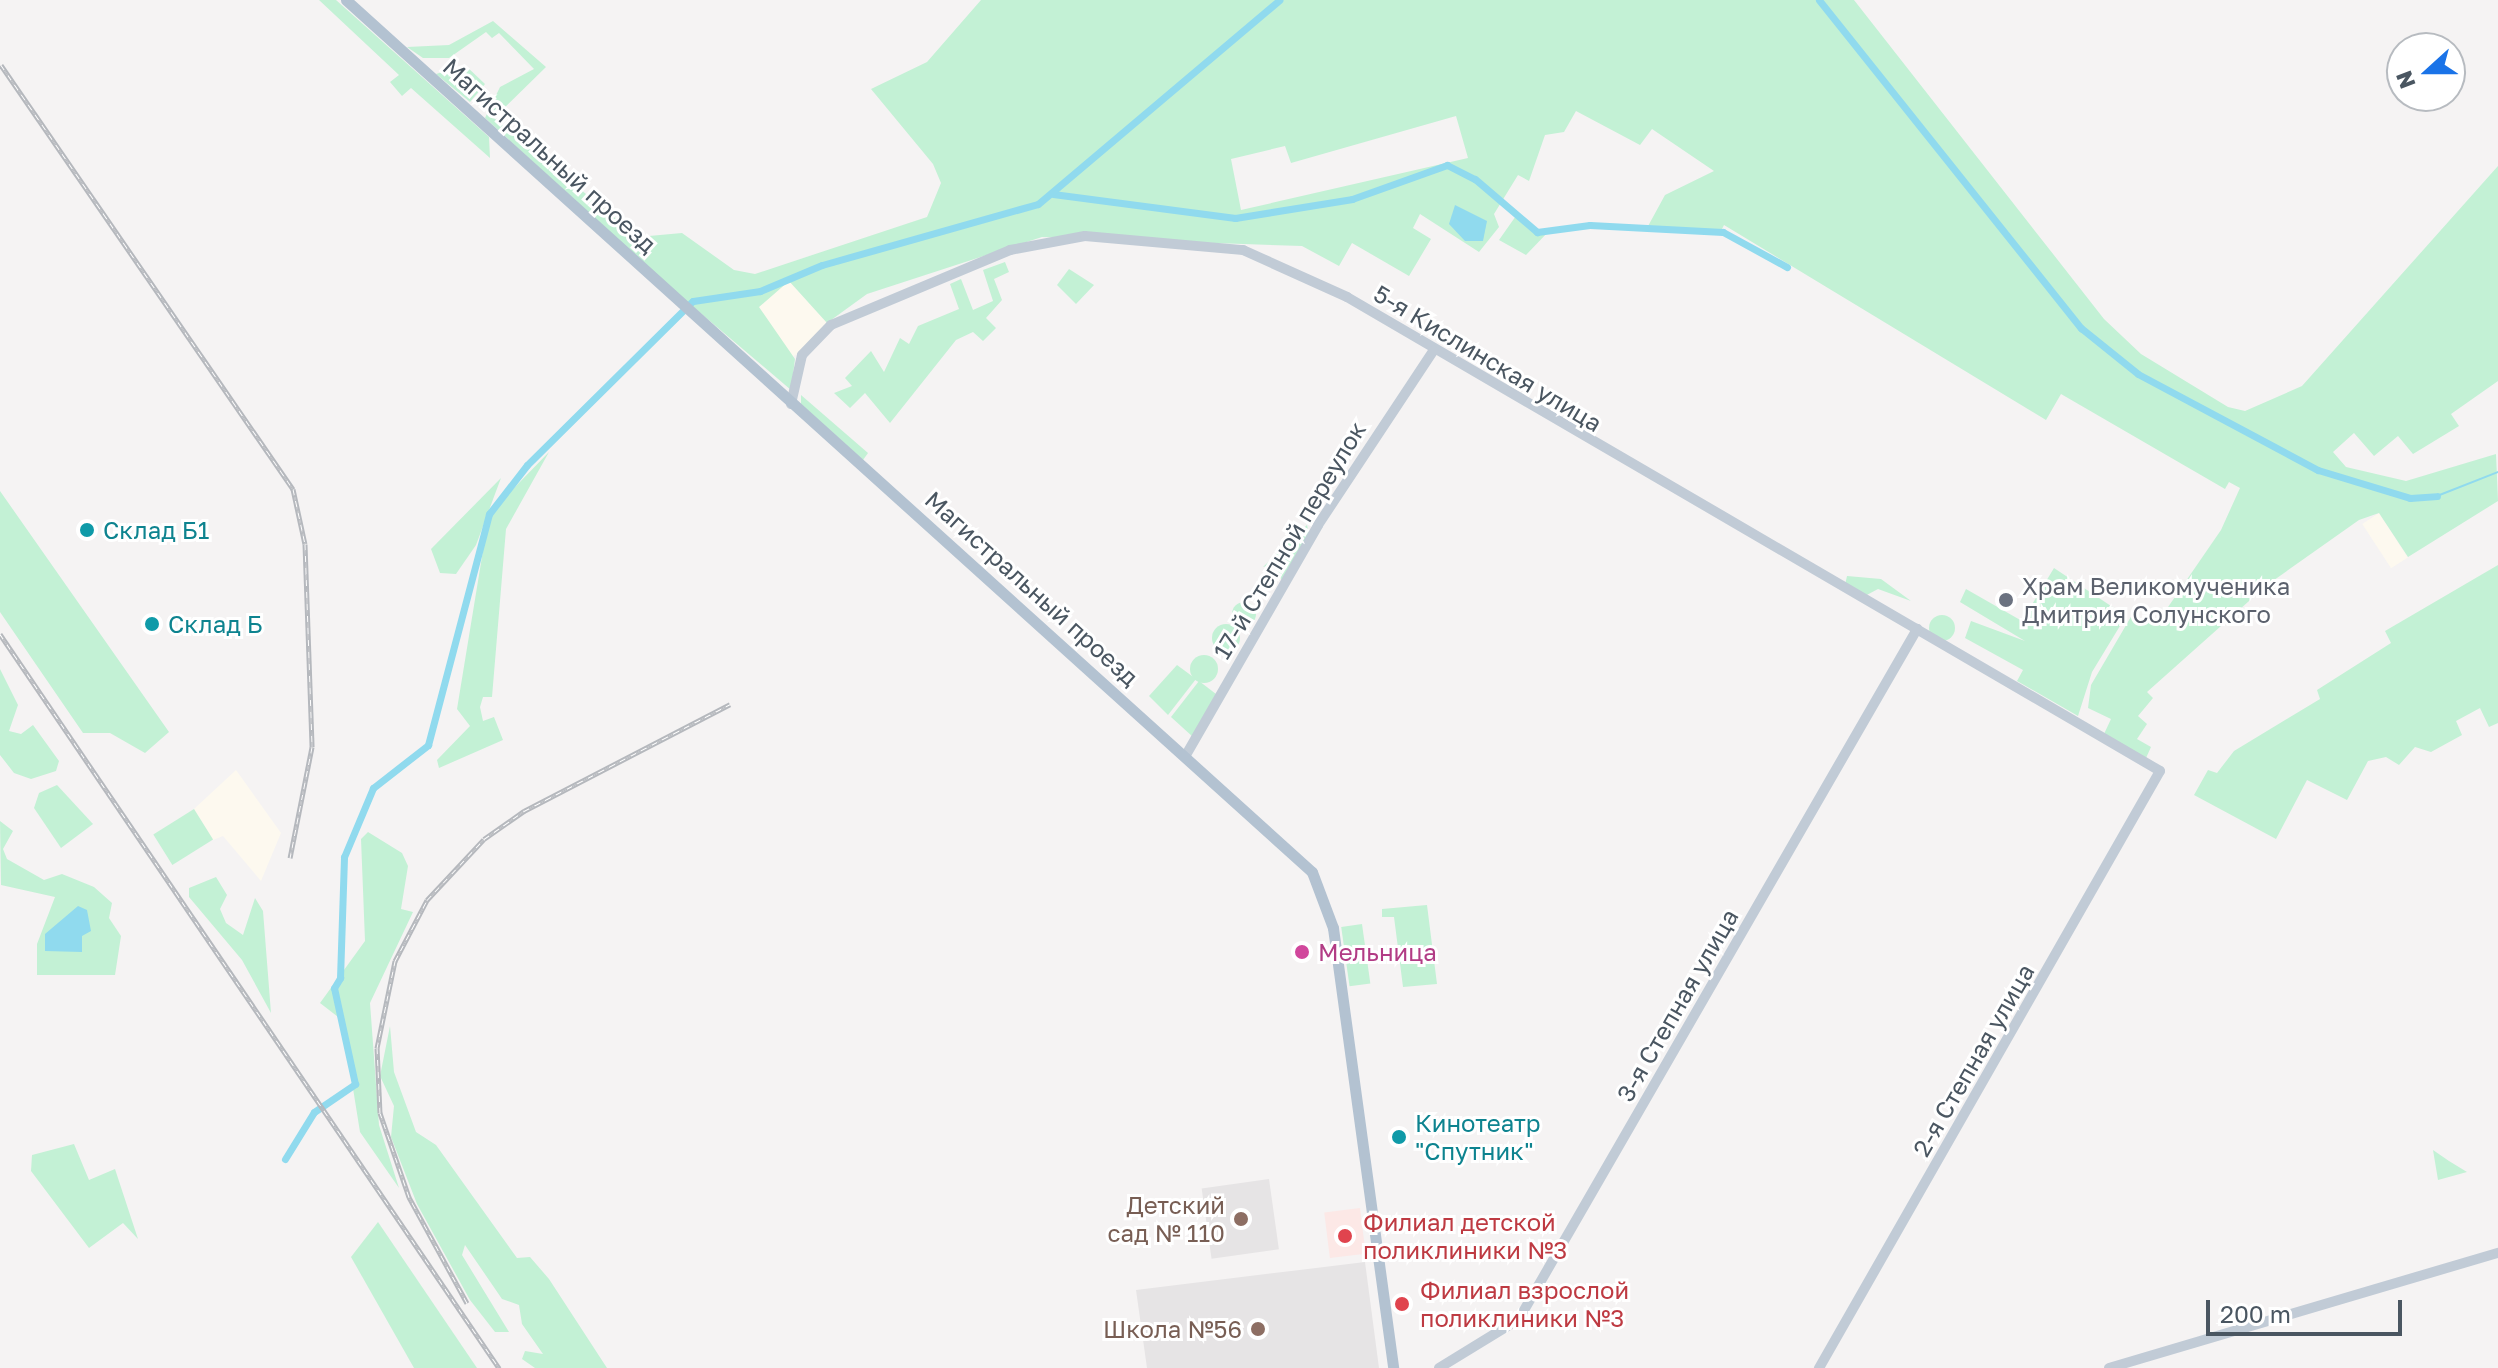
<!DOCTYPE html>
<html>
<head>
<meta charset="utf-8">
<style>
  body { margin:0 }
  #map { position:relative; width:2498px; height:1368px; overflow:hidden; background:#f5f3f3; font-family:"Golos Text",sans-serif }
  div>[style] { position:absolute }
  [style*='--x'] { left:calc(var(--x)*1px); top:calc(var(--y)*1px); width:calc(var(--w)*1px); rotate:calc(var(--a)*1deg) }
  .commercial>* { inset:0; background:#fdf9ef; transform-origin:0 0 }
  .education>* { inset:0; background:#e6e4e5; transform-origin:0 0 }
  .medical>* { inset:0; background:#fce8e6; transform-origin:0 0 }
  .green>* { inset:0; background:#c3f1d5; transform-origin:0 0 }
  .round { border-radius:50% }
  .water>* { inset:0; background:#90daee }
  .stream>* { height:2px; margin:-1px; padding:0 1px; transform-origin:1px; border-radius:1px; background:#90daee }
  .canal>* { height:7px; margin:-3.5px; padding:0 3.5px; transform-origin:3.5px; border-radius:3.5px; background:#90daee }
  .secondary>* { height:10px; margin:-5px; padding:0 5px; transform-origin:5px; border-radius:5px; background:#c1cbd6 }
  .primary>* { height:11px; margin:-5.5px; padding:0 5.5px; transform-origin:5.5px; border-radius:5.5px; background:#b3c2d1 }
  .rail>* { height:5px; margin-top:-2.5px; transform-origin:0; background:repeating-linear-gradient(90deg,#fff 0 6px,#b5b8bd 0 12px); box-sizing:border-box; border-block:2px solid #b5b8bd }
  .dots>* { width:22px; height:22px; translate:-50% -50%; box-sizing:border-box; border:4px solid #fff; border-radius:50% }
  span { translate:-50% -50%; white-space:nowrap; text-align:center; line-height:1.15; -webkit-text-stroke:6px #fff; paint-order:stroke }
  .street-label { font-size:24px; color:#4a5661 }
  .culture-label { font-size:24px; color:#0d838f }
  .left { translate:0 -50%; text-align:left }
  .worship-label { font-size:24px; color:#5b616d }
  .hotel-label { font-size:24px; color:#b23c85 }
  .education-label { font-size:24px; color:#785e54 }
  .right { translate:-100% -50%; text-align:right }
  .health-label { font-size:24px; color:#be3a42 }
  .north { position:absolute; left:2386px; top:32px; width:80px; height:80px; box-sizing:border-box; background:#fff; border:2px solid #b7bbc0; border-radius:50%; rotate:249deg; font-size:22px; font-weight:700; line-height:32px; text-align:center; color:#4a5661 }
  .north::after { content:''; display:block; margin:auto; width:28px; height:36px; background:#1a73e8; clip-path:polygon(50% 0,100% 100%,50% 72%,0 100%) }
  .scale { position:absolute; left:2206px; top:1300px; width:196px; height:36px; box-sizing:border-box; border:4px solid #4a5661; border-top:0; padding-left:10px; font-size:24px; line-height:28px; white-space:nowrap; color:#4a5661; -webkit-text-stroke:6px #fff; paint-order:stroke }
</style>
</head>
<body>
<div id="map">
  <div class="commercial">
    <i style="clip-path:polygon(789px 281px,831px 327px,790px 359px,754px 311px)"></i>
    <i style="left:2379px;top:513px;width:53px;height:20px;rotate:57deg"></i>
    <i style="clip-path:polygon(236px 770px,281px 833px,261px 881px,223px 836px,213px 840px,194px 809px)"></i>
  </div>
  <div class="education">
    <i style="left:1269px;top:1179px;width:71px;height:68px;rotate:82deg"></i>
    <i style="clip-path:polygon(1365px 1262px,1379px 1368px,1147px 1368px,1136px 1290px)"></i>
  </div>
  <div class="medical">
    <i style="left:1360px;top:1208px;width:46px;height:36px;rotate:83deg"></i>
  </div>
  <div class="green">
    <i style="clip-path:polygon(319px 0,336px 0,489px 137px,490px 158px,411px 88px,402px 96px,390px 82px,399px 75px)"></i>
    <i style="clip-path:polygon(evenodd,981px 0,1854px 0,2104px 319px,2141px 354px,2228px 407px,2245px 411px,2302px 386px,2498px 166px,2498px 381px,2451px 414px,2459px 426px,2413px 454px,2398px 436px,2374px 456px,2354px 433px,2333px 452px,2346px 467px,2406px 481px,2496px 454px,2498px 501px,2408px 557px,2379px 513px,2359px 520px,2267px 585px,2147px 692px,2153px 698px,2138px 716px,2147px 724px,2137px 739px,2151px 747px,2146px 758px,2104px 734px,2111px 719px,2088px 708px,2091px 685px,2132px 615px,2152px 622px,2166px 610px,2221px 530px,2240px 488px,2229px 482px,2225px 489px,2061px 394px,2046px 420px,1724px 225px,1721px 231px,1647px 228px,1665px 195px,1714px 171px,1652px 129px,1640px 145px,1576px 111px,1564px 132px,1545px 135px,1529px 181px,1518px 175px,1494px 214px,1499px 227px,1479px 252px,1420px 214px,1413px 228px,1431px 239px,1409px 276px,1352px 243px,1339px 266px,1302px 246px,1042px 237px,867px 294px,827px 323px,789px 281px,759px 307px,795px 359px,791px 390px,691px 305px,720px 297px,688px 303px,485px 118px,500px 87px,534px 69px,499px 33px,492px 38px,486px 32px,449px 58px,423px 58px,407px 47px,449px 45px,493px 21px,546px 67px,494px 118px,638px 237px,682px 233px,734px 270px,755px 274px,927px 217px,941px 183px,933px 164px,871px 89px,927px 62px,981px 0,1456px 116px,1468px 158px,1241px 210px,1231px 159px,1285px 146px,1291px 163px,1456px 116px)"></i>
    <i style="clip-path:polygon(465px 65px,485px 84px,470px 102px,436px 74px)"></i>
    <i style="clip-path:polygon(1518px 213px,1537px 232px,1549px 231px,1526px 255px,1499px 240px)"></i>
    <i style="clip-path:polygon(1005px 262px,1009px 272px,994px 279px,1002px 300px,986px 318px,996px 328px,983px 341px,973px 332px,956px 340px,890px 423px,865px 393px,850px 408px,834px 393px,852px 386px,845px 378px,871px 351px,884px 372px,900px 338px,909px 344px,918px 326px,959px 309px,950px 284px,961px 279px,973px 310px,993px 301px,983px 270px)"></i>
    <i style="clip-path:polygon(1069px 269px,1094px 285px,1076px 304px,1057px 285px)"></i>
    <i style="clip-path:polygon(801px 395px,868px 453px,863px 460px,801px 404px)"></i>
    <i style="clip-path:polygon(549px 452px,506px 529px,492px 697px,483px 697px,480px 707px,483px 721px,494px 717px,503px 740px,439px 768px,437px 760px,470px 726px,457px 709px,489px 514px)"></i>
    <i style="clip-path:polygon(501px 478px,476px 545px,456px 574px,440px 573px,431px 549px)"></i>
    <i style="clip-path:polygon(0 491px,169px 732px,145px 753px,110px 733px,83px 733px,0 612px)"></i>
    <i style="clip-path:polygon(1307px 525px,1309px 534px,1282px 581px,1275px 564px,1263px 567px)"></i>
    <i style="clip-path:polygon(2498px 565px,2498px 723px,2489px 727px,2480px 708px,2456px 721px,2462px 735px,2431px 752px,2415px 747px,2399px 765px,2386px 757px,2368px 761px,2347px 800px,2307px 780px,2276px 839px,2194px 795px,2208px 770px,2217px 773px,2234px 751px,2320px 699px,2317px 690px,2391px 643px,2385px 631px)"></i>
    <i style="clip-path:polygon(2054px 568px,2126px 616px,2092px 672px,2078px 716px,2017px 681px,2023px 670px,1965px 638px,1971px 621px,2025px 641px,1960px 602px,1966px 589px,2022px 621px)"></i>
    <i style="clip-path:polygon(1847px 576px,1881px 579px,1911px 601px,1878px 589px,1863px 597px,1845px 585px)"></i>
    <i class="round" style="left:1232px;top:602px;width:24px;height:24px"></i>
    <i class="round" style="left:1929px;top:615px;width:26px;height:26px"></i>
    <i class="round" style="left:1212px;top:624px;width:28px;height:28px"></i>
    <i class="round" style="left:1190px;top:655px;width:28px;height:28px"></i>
    <i style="clip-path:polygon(1177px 665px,1196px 679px,1168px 715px,1149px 696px)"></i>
    <i style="clip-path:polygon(0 669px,18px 705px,9px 731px,21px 734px,33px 725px,59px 761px,56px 771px,31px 779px,14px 773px,0 755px)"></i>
    <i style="clip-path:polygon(1199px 681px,1216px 694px,1193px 737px,1171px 717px)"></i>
    <i style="clip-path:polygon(57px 785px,93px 824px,61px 848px,34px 808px,39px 793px)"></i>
    <i style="left:194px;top:809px;width:36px;height:48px;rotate:58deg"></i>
    <i style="clip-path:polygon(0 821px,13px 831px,3px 849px,7px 859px,44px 880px,62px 874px,94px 887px,112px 903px,109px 918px,121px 936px,115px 975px,37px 975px,37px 944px,55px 897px,1px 885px)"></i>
    <i style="clip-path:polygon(368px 832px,402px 853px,408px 866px,401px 909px,413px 912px,370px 1003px,379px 1125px,399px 1188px,360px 1132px,342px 1020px,320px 1003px,365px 941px,361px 839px)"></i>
    <i style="clip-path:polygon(216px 877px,227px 895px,220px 909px,226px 923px,243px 935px,255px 898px,263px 911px,271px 1013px,242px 960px,189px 897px,189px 888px)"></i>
    <i style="clip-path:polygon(1427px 905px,1437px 984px,1403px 987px,1394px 917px,1382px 917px,1382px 909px)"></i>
    <i style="left:1362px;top:924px;width:60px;height:21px;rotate:82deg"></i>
    <i style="clip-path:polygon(390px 1026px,394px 1072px,416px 1132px,436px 1145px,517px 1258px,530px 1257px,549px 1279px,607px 1368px,535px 1368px,522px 1359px,525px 1351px,543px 1354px,522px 1324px,519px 1305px,502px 1299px,465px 1245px,462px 1255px,509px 1332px,495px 1332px,470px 1300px,417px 1204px,391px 1137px,394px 1106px,380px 1076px)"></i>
    <i style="clip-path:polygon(74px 1144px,89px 1180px,115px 1169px,138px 1239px,123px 1223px,89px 1248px,31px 1171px,32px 1155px)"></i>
    <i style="clip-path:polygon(2433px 1150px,2449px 1161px,2467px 1172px,2438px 1180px)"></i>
    <i style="clip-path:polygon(378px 1222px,477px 1368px,414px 1368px,351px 1257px)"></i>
  </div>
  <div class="water">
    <i style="clip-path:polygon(1455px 205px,1487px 221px,1483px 241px,1465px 241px,1449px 224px)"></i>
    <i style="clip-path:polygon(78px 906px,87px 910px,91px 931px,82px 936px,82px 952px,45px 951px,45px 934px)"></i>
  </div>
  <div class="stream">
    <i style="--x:2437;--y:496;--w:66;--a:-21.5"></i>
  </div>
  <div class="canal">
    <i style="--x:1819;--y:0;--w:420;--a:51.4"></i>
    <i style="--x:2081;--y:328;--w:73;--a:38.9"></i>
    <i style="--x:2138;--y:374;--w:204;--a:28.1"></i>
    <i style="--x:2318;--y:470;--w:96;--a:16.9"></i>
    <i style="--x:2410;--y:498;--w:27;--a:-4"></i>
    <i style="--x:1053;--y:194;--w:184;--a:7.5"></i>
    <i style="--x:1235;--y:218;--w:119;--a:-9.2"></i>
    <i style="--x:1352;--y:199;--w:101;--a:-19.7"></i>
    <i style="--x:1447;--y:165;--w:31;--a:27"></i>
    <i style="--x:1475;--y:179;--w:82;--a:40.5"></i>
    <i style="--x:1537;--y:232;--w:53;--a:-7.5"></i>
    <i style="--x:1590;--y:225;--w:133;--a:3"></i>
    <i style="--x:1723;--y:232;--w:73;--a:28.7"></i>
    <i style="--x:285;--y:1159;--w:55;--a:-58.3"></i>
    <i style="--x:314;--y:1112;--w:50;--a:-34.3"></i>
    <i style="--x:355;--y:1084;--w:98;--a:-102.3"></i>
    <i style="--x:334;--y:988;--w:12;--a:-59"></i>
    <i style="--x:340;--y:978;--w:121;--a:-88.1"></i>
    <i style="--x:344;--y:857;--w:75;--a:-67.2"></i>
    <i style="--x:373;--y:788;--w:70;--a:-38"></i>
    <i style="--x:428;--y:745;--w:239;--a:-75.2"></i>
    <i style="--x:489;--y:514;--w:62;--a:-52.2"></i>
    <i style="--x:527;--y:465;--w:233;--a:-44.7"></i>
    <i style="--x:693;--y:301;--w:68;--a:-8.5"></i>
    <i style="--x:760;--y:291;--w:67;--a:-22.8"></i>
    <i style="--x:822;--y:265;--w:224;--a:-15.8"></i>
    <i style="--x:1038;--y:204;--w:316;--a:-40.2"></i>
  </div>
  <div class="secondary">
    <i style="--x:791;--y:404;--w:50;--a:-77.3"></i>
    <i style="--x:802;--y:355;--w:42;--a:-46"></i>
    <i style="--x:831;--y:325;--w:194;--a:-22.7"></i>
    <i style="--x:1010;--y:250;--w:76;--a:-10.6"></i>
    <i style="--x:1085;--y:236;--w:159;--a:5.1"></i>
    <i style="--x:1243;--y:250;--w:114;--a:24.3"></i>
    <i style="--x:1347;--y:297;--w:941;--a:30.24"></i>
    <i style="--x:2160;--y:771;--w:688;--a:119.73"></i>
    <i style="--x:1186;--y:755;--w:265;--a:-60.1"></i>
    <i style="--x:1318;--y:525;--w:209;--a:-56.5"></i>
    <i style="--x:1439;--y:1368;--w:94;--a:-31.5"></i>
    <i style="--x:1519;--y:1319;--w:797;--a:-60.02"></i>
    <i style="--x:2109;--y:1368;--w:406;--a:-16.5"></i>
  </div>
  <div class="primary">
    <i style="--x:346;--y:0;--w:1301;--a:42.07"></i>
    <i style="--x:1312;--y:872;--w:60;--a:69.4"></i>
    <i style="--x:1333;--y:928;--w:444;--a:82.2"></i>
  </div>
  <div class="rail">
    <i style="--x:1;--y:65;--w:515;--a:55.45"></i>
    <i style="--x:293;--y:489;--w:56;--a:77.7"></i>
    <i style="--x:305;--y:544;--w:203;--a:88"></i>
    <i style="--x:312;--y:747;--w:113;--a:101.2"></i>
    <i style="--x:0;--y:634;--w:888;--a:55.79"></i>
    <i style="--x:467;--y:1303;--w:121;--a:-118.7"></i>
    <i style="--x:409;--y:1197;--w:89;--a:-109"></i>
    <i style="--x:380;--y:1113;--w:65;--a:-92.6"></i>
    <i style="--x:377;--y:1048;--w:89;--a:-78.3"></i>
    <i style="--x:395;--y:961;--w:69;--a:-62.3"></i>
    <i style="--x:427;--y:900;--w:83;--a:-46.9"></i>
    <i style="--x:484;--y:839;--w:49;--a:-35"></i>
    <i style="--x:524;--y:811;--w:232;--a:-27.4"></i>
  </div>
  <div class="dots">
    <i style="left:87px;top:530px;background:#0f9aa8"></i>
    <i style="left:2006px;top:600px;background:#6b7280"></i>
    <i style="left:152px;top:624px;background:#0f9aa8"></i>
    <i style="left:1302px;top:952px;background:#d1479c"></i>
    <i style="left:1399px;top:1137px;background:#0f9aa8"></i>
    <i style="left:1241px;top:1219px;background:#8d6e63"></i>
    <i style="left:1345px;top:1236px;background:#e0444e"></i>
    <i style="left:1402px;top:1304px;background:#e0444e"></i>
    <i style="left:1258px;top:1329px;background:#8d6e63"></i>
  </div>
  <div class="street-label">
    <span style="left:550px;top:155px;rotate:42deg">Магистральный проезд</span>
    <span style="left:1488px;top:358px;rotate:31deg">5-я Кислинская улица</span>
    <span style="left:1289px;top:540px;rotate:-59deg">17-й Степной переулок</span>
    <span style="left:1032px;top:588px;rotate:42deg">Магистральный проезд</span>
    <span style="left:1677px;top:1005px;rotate:-60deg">3-я Степная улица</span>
    <span style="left:1973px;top:1060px;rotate:-60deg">2-я Степная улица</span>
  </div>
  <div class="culture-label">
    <span class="left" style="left:103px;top:530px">Склад Б1</span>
    <span class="left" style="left:168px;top:624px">Склад Б</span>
    <span class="left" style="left:1415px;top:1137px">Кинотеатр<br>"Спутник"</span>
  </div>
  <div class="worship-label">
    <span class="left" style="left:2022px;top:600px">Храм Великомученика<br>Дмитрия Солунского</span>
  </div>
  <div class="hotel-label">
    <span class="left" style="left:1318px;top:952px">Мельница</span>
  </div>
  <div class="education-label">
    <span class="right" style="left:1225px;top:1219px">Детский<br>сад № 110</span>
    <span class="right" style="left:1242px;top:1329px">Школа №56</span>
  </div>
  <div class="health-label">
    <span class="left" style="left:1363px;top:1236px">Филиал детской<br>поликлиники №3</span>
    <span class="left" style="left:1420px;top:1304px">Филиал взрослой<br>поликлиники №3</span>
  </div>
  <div class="north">N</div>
  <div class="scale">200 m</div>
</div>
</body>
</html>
